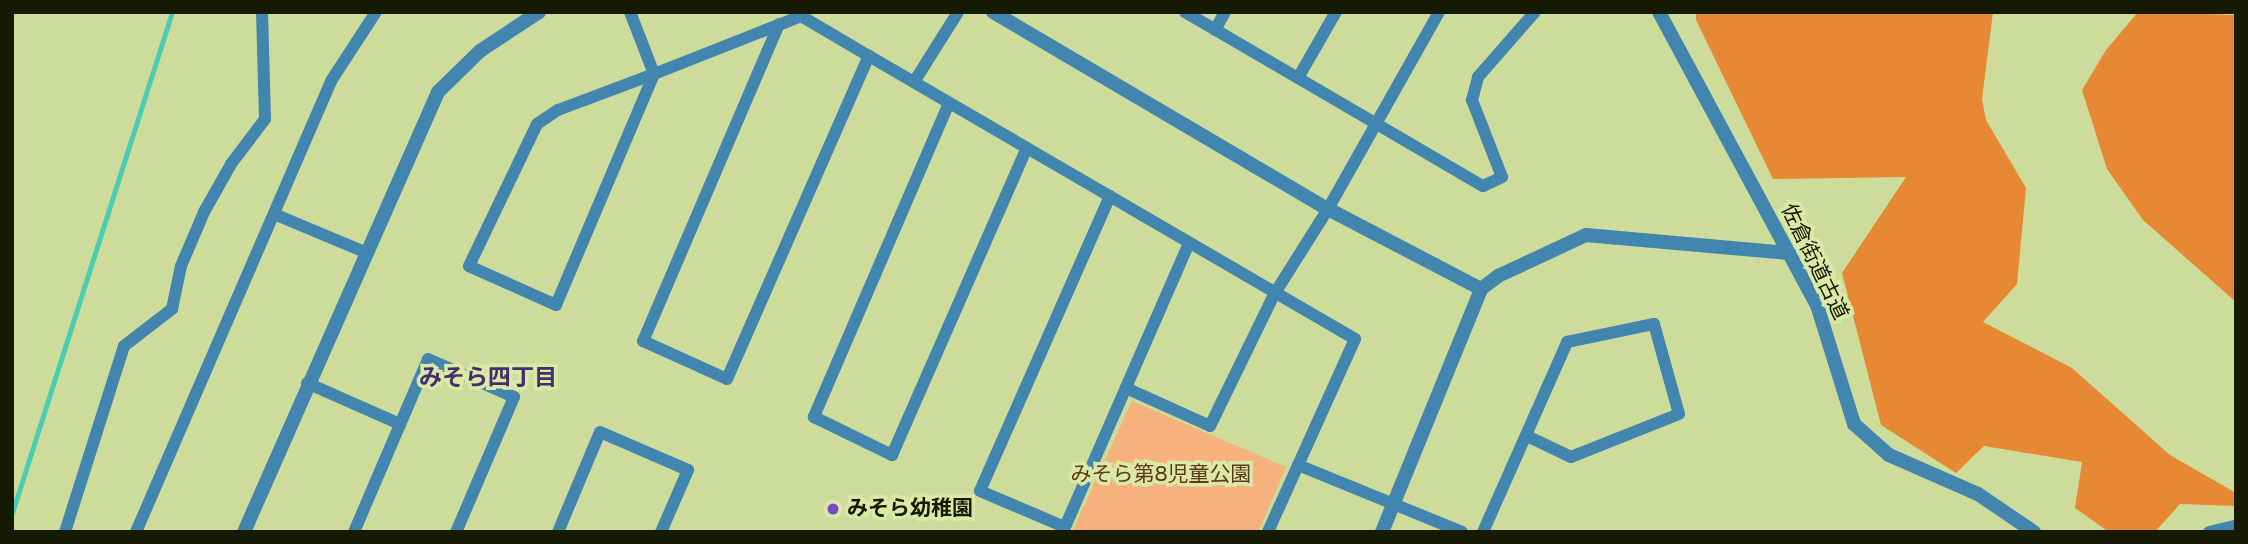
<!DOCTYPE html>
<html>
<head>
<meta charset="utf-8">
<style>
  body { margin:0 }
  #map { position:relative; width:2248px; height:544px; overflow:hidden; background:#cedc9b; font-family:"Varela Round","Noto Sans JP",sans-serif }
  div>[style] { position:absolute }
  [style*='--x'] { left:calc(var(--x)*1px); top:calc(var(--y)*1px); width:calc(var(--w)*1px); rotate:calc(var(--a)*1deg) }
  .green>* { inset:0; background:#f6b17c }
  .forest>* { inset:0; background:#e78834 }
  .stream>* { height:5px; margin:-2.5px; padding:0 2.5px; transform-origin:2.5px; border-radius:2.5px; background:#4bcdb4 }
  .minor>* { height:12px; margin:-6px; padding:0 6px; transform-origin:6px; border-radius:6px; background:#4286b0 }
  .tertiary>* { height:14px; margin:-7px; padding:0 7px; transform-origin:7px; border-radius:7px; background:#4286b0 }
  .dots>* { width:19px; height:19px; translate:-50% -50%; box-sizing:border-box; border:4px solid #dbe9a8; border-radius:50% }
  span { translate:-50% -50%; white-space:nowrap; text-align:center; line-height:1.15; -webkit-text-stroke:7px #dbe9a8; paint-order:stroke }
  .street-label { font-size:21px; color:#161a02 }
  .park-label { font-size:21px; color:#5f3818 }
  .poi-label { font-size:21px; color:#161a02; font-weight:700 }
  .left { translate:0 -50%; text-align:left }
  .neighbourhood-label { font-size:23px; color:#442f6a; font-weight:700 }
  .frame { position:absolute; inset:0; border:14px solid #161a02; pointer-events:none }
</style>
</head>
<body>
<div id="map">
  <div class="green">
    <i style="clip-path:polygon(1132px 401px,1286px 467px,1258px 532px,1072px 532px)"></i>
  </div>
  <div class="forest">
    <i style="clip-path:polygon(1696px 12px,1993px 12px,1982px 99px,1986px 120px,2026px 188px,2017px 284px,1983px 322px,2072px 368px,2170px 455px,2236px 493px,2236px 506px,2180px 504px,2155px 532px,2109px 532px,2075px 508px,2082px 462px,1984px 446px,1956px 473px,1881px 425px,1842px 273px,1906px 177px,1773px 179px,1696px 20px)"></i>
    <i style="clip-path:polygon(2138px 12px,2236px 15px,2236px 302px,2143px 220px,2107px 169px,2082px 90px,2106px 50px)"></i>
  </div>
  <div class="stream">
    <i style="--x:12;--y:513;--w:526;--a:-72.29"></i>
  </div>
  <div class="minor">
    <i style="--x:630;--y:12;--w:66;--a:68.8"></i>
    <i style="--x:654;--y:74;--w:251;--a:113"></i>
    <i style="--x:556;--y:305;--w:95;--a:-155.9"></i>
    <i style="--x:469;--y:266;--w:157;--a:-64.4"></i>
    <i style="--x:537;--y:124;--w:25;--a:-34"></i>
    <i style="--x:558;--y:110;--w:103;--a:-20.6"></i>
    <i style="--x:654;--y:74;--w:158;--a:-21.5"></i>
    <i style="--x:801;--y:16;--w:79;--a:30.5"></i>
    <i style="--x:1185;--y:12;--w:345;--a:30.3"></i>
    <i style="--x:1483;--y:186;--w:21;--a:-25"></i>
    <i style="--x:1502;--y:177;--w:83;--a:-111.3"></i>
    <i style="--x:1472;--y:100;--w:24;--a:-75"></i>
    <i style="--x:1478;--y:77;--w:86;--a:-48.8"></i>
    <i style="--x:779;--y:24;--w:345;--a:113.2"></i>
    <i style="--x:643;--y:341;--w:92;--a:24.3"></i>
    <i style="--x:727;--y:379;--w:353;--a:-66.3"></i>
    <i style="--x:869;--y:56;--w:562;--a:30.21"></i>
    <i style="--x:1355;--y:339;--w:212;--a:114.3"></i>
    <i style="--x:1215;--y:30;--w:21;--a:-61"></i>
    <i style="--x:1298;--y:78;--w:76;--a:-60.1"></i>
    <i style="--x:914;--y:82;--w:83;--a:-57.8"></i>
    <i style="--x:949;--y:103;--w:342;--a:113.3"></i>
    <i style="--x:814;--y:417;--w:87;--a:26"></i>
    <i style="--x:892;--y:455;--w:335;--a:-66.3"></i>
    <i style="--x:1110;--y:196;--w:322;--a:113.8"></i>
    <i style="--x:980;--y:491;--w:92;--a:23"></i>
    <i style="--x:1065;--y:527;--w:310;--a:-66.4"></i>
    <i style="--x:274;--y:214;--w:99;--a:22.7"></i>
    <i style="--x:307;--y:383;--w:102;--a:23.8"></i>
    <i style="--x:1126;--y:388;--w:92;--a:24.3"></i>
    <i style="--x:1210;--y:426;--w:148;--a:-64"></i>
    <i style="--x:1275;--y:293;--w:99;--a:-57.8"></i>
    <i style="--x:1328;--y:209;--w:226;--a:-60.6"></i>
    <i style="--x:1298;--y:465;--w:177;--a:22.2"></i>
    <i style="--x:65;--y:532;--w:195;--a:-72.4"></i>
    <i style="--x:124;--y:346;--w:61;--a:-37.6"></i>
    <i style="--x:172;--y:309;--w:44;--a:-78.2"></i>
    <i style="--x:181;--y:266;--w:59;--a:-66.9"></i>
    <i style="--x:204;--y:212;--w:55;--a:-60.6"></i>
    <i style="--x:231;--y:164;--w:56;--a:-52.9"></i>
    <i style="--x:265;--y:119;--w:107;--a:-91.6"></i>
    <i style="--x:136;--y:532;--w:491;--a:-66.6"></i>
    <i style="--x:331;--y:81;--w:82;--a:-56.9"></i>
    <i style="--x:354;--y:532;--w:188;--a:-66.8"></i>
    <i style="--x:428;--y:359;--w:94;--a:23.8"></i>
    <i style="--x:514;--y:397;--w:147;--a:113.2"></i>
    <i style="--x:558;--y:532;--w:108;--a:-67.2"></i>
    <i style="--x:600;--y:432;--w:96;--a:23.4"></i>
    <i style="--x:688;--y:470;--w:68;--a:113.5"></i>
    <i style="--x:1483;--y:532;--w:208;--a:-66.1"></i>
    <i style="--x:1567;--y:342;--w:89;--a:-11.7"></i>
    <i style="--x:1654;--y:324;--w:93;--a:74.5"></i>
    <i style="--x:1679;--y:414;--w:116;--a:158.3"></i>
    <i style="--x:1571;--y:457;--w:49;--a:-154.5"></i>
    <i style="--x:2209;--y:532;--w:28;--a:-13"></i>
  </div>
  <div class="tertiary">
    <i style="--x:993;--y:12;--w:389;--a:30.5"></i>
    <i style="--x:1328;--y:209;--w:173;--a:27.6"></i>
    <i style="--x:1659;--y:12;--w:333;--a:61.7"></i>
    <i style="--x:1817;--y:305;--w:125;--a:72.7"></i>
    <i style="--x:1854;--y:424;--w:47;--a:41.5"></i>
    <i style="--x:1889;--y:455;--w:97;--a:23.7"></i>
    <i style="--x:1978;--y:494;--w:68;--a:34.2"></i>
    <i style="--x:244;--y:532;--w:481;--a:-66.2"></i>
    <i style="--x:438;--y:92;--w:59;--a:-44.3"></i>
    <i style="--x:480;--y:51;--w:71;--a:-33.5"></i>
    <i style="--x:1382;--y:532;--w:262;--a:-67.8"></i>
    <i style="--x:1481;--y:289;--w:21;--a:-37"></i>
    <i style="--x:1498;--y:276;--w:97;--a:-25"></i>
    <i style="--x:1586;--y:235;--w:204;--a:5.1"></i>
  </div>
  <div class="dots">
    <i style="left:833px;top:509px;background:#7848c0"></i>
  </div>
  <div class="street-label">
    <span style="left:1814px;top:262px;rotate:64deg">佐倉街道古道</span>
  </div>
  <div class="park-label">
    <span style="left:1161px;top:475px">みそら第8児童公園</span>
  </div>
  <div class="poi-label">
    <span class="left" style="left:847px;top:509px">みそら幼稚園</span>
  </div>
  <div class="neighbourhood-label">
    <span style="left:488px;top:378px">みそら四丁目</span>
  </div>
  <div class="frame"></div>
</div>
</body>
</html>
